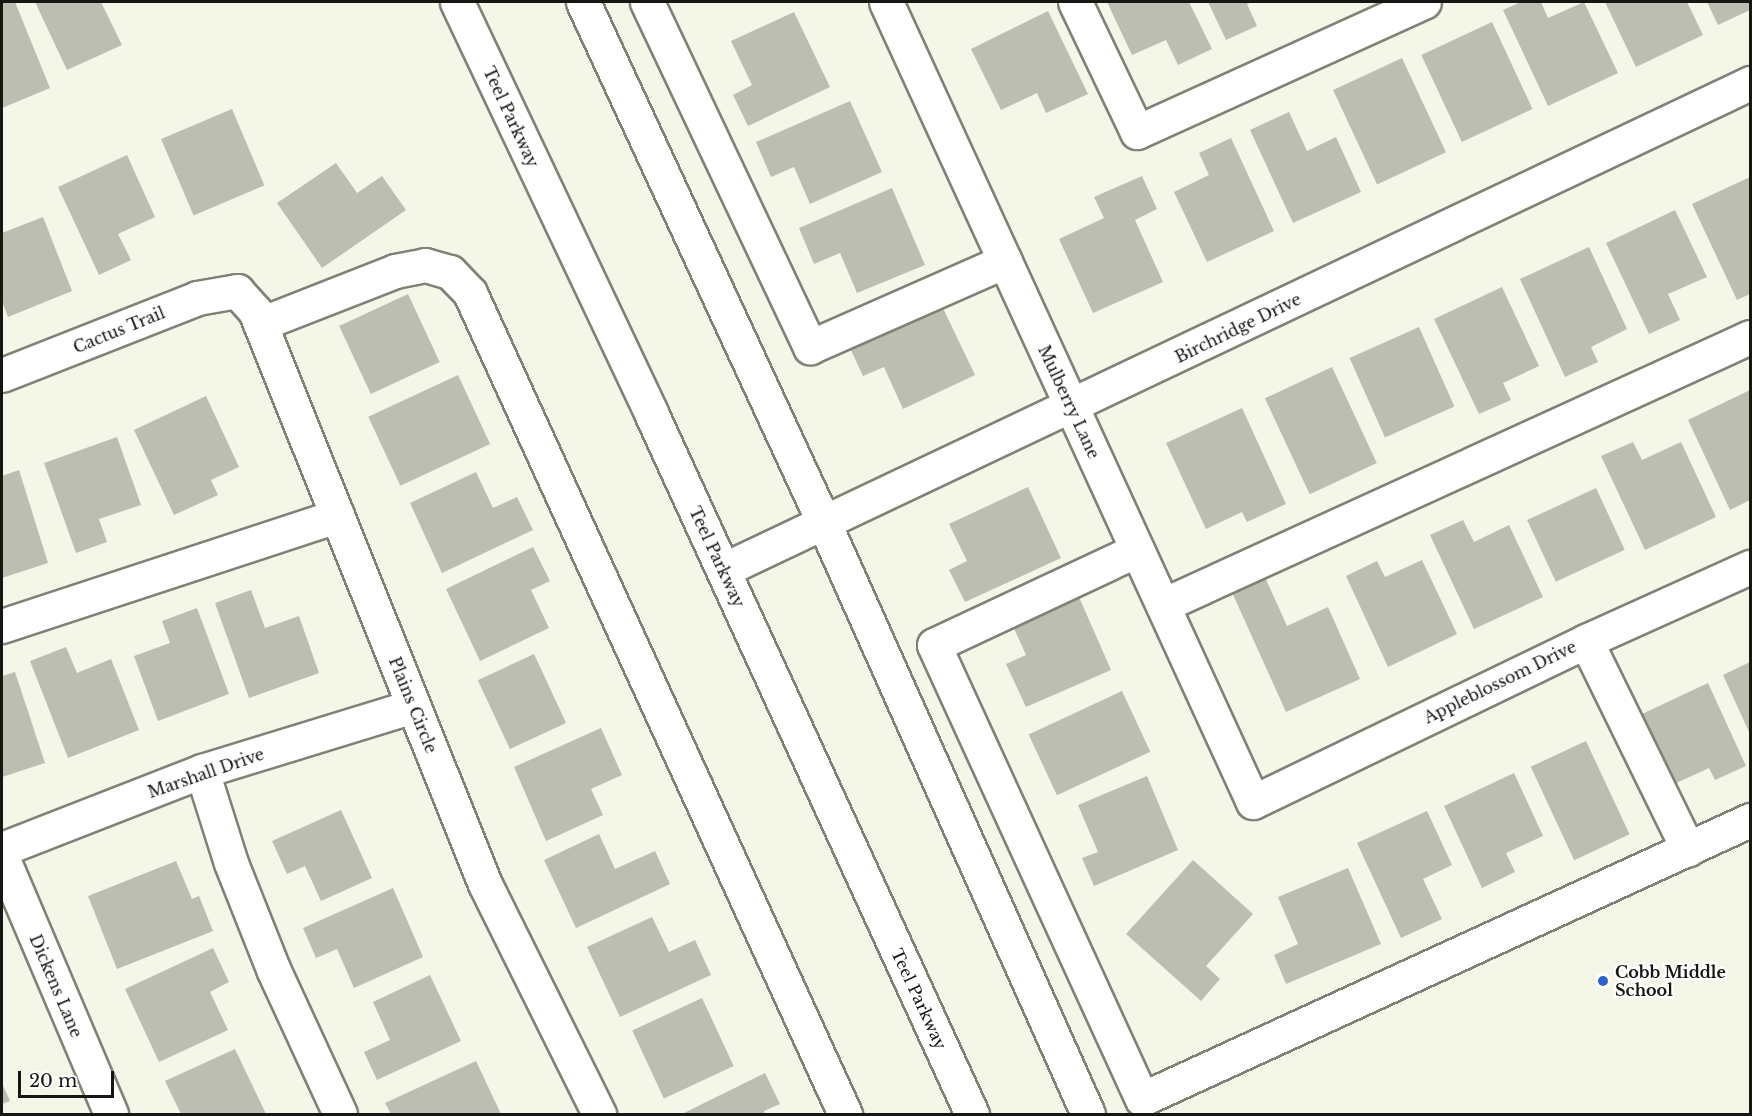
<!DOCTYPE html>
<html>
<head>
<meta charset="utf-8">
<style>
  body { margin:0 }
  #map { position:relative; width:1752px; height:1116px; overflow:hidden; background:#f4f6e8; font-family:"Libre Baskerville",serif }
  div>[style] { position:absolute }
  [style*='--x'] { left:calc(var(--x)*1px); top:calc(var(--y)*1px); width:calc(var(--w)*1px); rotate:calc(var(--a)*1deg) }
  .building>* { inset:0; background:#bcbeb1; transform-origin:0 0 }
  .roads { filter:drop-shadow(2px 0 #808276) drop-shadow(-2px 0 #808276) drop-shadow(0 2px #808276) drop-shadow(0 -2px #808276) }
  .minor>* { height:33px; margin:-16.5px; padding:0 16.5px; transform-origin:16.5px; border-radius:16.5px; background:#fff }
  .major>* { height:33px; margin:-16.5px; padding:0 16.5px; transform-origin:16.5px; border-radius:16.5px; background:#fff }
  .dots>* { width:16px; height:16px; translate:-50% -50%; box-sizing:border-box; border:3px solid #fff; border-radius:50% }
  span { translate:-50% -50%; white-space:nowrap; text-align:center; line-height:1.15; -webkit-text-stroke:4.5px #fff; paint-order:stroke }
  .street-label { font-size:16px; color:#161712 }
  .poi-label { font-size:16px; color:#161712; font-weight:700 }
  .left { translate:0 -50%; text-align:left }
  .frame { position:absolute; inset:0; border:3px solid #161712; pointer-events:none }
  .scale { position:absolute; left:18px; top:1071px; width:96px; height:27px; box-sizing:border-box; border:3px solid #161712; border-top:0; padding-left:8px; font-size:18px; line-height:21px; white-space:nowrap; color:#161712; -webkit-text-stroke:4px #fff; paint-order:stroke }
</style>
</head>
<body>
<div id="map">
  <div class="building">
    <i style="clip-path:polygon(2px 2px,15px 2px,50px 88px,2px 108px)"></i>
    <i style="clip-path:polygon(35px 2px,101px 2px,122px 45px,67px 70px)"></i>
    <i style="clip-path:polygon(1107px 2px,1189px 2px,1212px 49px,1178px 65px,1166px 40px,1132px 55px)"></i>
    <i style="clip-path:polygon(1208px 2px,1253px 2px,1247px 4px,1257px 26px,1226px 40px)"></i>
    <i style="clip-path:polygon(1521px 2px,1541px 2px,1548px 18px,1584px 2px,1618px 73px,1548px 106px,1503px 10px)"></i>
    <i style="clip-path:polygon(1605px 2px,1687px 2px,1703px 35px,1636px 67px)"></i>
    <i style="clip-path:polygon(1707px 2px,1750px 2px,1750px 10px,1718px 25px)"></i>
    <i style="clip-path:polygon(1048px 11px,1088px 94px,1046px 113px,1037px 93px,1001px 110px,971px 49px)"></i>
    <i style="clip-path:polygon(794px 12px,830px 87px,748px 126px,733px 95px,752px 85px,731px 41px)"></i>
    <i style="left:1492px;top:22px;width:96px;height:78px;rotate:65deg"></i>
    <i style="left:1402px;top:58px;width:104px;height:76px;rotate:65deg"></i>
    <i style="clip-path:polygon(850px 101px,882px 172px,810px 204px,794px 167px,771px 177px,756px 142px)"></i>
    <i style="left:232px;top:109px;width:83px;height:77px;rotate:67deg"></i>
    <i style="clip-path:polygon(1289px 112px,1307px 151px,1336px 137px,1361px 192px,1293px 223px,1250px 130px)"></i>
    <i style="clip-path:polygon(1231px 138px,1274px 231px,1207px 262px,1174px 192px,1209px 175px,1199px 153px)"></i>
    <i style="clip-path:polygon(127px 155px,155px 217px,118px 234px,131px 260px,99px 275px,58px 187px)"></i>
    <i style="clip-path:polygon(336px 163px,357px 193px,382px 176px,406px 210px,322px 268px,277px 203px)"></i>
    <i style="clip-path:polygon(1142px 176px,1157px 209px,1135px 220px,1163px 282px,1093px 313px,1059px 239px,1104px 218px,1094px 197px)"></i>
    <i style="clip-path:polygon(1750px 177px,1750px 294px,1737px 300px,1692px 204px)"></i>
    <i style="clip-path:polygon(892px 188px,925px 265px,857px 293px,840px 253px,814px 264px,799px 228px)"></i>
    <i style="clip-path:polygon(1675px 210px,1707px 277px,1668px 294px,1680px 320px,1649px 334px,1606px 243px)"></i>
    <i style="clip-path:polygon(43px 217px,72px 291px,8px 317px,2px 301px,2px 233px)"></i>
    <i style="clip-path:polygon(1589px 247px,1627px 329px,1591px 347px,1598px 362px,1565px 377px,1520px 279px)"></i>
    <i style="clip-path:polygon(1502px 287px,1539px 366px,1503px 383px,1511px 400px,1479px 414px,1434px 319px)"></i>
    <i style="left:408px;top:294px;width:75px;height:76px;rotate:65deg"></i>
    <i style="clip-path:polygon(941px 304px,975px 375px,903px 409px,884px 367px,863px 376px,849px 346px)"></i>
    <i style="left:1419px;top:327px;width:87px;height:76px;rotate:66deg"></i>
    <i style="left:1332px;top:367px;width:106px;height:74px;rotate:65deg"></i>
    <i style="left:458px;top:375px;width:76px;height:99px;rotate:65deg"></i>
    <i style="clip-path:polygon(1750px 390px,1750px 500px,1730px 510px,1688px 420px)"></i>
    <i style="clip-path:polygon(206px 396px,239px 467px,211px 480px,218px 495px,174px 515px,134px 430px)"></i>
    <i style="clip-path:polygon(1242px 408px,1286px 504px,1247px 522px,1242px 512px,1206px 529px,1166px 443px)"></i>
    <i style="clip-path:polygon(117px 437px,141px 505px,99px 519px,107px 542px,76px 553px,44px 463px)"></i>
    <i style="clip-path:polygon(1633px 442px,1642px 460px,1681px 442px,1716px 517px,1645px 550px,1601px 456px)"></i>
    <i style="clip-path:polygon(19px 470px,48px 563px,2px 578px,2px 476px)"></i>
    <i style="clip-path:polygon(476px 472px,493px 508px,517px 497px,533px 530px,442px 573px,410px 503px)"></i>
    <i style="clip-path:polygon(1028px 487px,1061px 558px,965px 602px,949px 570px,967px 561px,949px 524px)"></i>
    <i style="left:1596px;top:488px;width:68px;height:76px;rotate:65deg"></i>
    <i style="clip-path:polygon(1463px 520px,1474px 542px,1509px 525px,1543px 597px,1474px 629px,1430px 535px)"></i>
    <i style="clip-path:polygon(533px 547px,550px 581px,531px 590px,549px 628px,480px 661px,446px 589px)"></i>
    <i style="clip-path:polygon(1422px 560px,1457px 634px,1388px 667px,1346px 576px,1377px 561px,1385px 577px)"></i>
    <i style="clip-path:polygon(1259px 564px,1287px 626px,1328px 607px,1360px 679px,1286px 712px,1226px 579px)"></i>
    <i style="clip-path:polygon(251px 590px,265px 628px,299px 616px,319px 673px,249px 698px,215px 603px)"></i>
    <i style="clip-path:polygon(1079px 597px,1111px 670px,1026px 707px,1006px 664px,1026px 655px,1013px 626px)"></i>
    <i style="clip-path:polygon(197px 608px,229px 694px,158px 721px,134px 656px,170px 643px,162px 621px)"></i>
    <i style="clip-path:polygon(66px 647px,77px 673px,111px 659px,139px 730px,68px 758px,30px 661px)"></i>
    <i style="left:534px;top:654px;width:76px;height:62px;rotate:65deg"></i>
    <i style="clip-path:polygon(1750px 662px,1750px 734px,1723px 675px)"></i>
    <i style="clip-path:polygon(15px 672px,45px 763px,2px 777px,2px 676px)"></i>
    <i style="clip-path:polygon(1708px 683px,1746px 766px,1715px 780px,1709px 768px,1672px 785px,1640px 715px)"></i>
    <i style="left:1122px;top:691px;width:67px;height:103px;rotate:65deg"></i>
    <i style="clip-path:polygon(601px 728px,622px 775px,591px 789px,603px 815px,546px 841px,514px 767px)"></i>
    <i style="left:1586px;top:741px;width:103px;height:61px;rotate:65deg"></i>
    <i style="clip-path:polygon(1514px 773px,1543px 836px,1506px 853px,1515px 872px,1482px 888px,1444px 806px)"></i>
    <i style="clip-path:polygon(1147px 776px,1178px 850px,1094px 886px,1082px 858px,1098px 852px,1078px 805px)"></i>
    <i style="clip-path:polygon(341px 810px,372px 878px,321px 901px,305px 866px,287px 874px,272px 841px)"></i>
    <i style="clip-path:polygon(1427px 811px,1452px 865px,1423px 879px,1442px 919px,1401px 938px,1357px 843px)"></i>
    <i style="clip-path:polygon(599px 834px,615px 869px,655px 851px,670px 884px,576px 928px,544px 860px)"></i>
    <i style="clip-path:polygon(1193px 860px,1253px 914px,1206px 966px,1220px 979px,1201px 1001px,1126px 934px)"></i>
    <i style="clip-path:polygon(176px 861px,192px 899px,199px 896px,213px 931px,117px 969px,88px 896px)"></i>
    <i style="clip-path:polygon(1348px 868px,1381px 944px,1286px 984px,1274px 955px,1298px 944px,1278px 897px)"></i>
    <i style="clip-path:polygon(393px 888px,423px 957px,354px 988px,337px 949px,316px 958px,303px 928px)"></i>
    <i style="clip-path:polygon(652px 917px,669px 952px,695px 940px,711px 975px,620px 1017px,587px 947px)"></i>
    <i style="clip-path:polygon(213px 948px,229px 982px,210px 992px,228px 1030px,159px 1062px,125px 989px)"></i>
    <i style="clip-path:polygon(430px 975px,461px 1041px,377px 1080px,364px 1052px,390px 1040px,373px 1002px)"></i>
    <i style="left:702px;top:998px;width:75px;height:77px;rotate:65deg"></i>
    <i style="clip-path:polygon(235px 1049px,266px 1114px,181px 1114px,165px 1081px)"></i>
    <i style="clip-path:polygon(476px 1061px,501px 1114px,391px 1114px,385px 1103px)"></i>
    <i style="clip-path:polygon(765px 1073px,780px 1104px,764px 1111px,765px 1114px,682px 1114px)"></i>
    <i style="clip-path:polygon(2px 1083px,10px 1101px,2px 1104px)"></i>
  </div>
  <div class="roads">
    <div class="minor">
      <i style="--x:647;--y:2;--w:382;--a:64.7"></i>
      <i style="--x:810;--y:347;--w:213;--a:-23.8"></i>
      <i style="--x:886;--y:2;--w:880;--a:65.36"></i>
      <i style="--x:1253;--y:802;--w:370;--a:-25.8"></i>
      <i style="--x:1586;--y:641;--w:180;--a:-24.3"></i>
      <i style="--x:1075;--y:2;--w:144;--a:64.5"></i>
      <i style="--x:1137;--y:132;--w:315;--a:-24.4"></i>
      <i style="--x:260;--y:324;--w:145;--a:-21.4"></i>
      <i style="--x:395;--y:271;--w:31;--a:-11"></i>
      <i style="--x:425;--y:265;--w:26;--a:16"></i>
      <i style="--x:450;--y:272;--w:29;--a:46"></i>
      <i style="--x:470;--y:293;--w:903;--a:65.45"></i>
      <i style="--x:2;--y:375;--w:210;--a:-21.5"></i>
      <i style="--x:197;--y:298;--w:41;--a:-9.9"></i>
      <i style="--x:237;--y:291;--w:27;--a:48"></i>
      <i style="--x:255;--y:311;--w:617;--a:68.13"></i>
      <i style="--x:485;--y:884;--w:257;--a:63.6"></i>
      <i style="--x:1137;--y:550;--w:224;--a:154.9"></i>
      <i style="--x:934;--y:645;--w:499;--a:65.4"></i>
      <i style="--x:1142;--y:1099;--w:669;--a:-24.65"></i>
      <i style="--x:723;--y:570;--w:1137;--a:-25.37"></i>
      <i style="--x:1163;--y:605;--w:645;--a:-24.54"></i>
      <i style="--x:2;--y:626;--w:353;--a:-18.2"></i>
      <i style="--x:1586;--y:641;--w:232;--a:63.9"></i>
      <i style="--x:202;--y:771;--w:96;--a:72.5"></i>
      <i style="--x:231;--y:863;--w:116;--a:68.3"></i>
      <i style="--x:274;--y:971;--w:157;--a:65.2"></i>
      <i style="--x:2;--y:849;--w:215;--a:-21.3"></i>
      <i style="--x:202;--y:771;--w:221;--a:-17.1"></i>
      <i style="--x:2;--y:857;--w:279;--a:67"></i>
    </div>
    <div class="major">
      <i style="--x:457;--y:2;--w:454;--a:64.7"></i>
      <i style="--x:651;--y:413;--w:771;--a:65.4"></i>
      <i style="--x:583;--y:2;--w:574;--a:65.18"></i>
      <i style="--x:824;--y:523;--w:647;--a:65.93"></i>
    </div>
  </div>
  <div class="dots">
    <i style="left:1603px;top:981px;background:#305fcf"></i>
  </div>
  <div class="street-label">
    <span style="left:511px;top:117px;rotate:65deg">Teel Parkway</span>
    <span style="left:1238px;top:328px;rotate:-26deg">Birchridge Drive</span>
    <span style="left:119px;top:330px;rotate:-22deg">Cactus Trail</span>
    <span style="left:1069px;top:402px;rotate:65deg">Mulberry Lane</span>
    <span style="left:717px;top:557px;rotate:65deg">Teel Parkway</span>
    <span style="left:1500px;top:682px;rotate:-26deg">Appleblossom Drive</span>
    <span style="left:413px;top:705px;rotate:68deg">Plains Circle</span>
    <span style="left:206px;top:773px;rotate:-19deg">Marshall Drive</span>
    <span style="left:56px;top:986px;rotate:67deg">Dickens Lane</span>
    <span style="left:919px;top:999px;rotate:65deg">Teel Parkway</span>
  </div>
  <div class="poi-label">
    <span class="left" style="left:1615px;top:981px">Cobb Middle<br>School</span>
  </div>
  <div class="frame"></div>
  <div class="scale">20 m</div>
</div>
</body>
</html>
